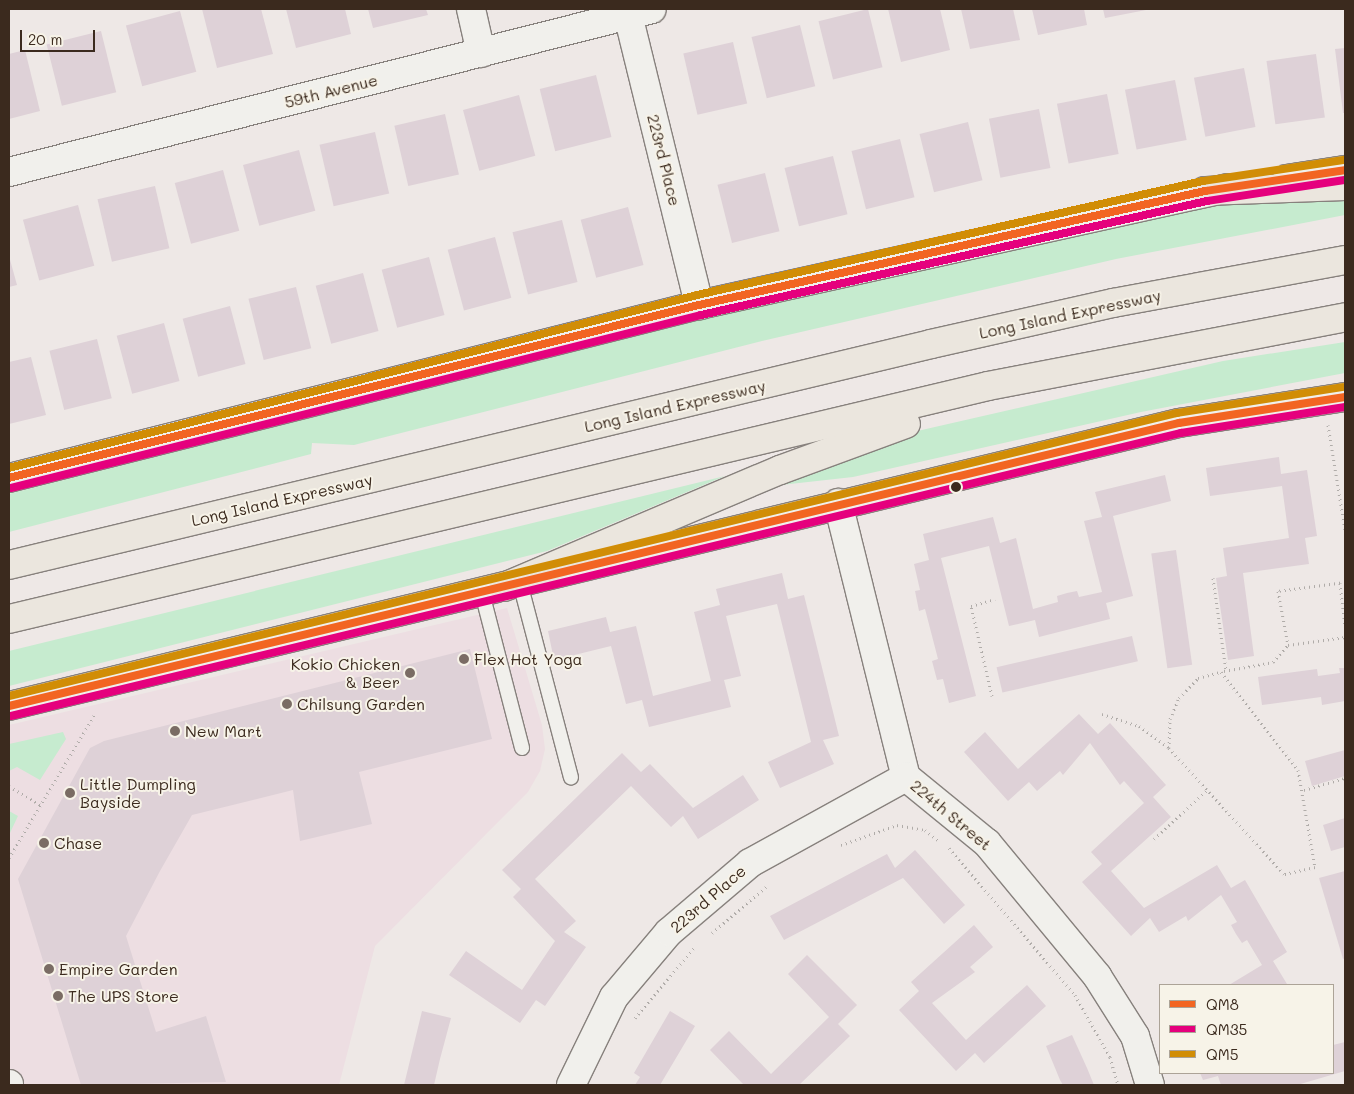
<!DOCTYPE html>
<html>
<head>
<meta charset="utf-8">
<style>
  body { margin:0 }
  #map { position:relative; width:1354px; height:1094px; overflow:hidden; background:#eee8e6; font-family:Mali,sans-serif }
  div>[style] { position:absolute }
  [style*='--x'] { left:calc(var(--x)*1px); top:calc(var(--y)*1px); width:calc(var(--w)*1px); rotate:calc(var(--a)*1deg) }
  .built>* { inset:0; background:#eddee2 }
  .green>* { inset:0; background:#c6ebcf }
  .building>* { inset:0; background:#ded1d7; transform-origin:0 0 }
  .path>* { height:3px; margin-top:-1.5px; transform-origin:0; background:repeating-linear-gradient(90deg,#b0aca9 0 1px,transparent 0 5px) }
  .roads { filter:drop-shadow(1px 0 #87817d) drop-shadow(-1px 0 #87817d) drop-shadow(0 1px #87817d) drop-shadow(0 -1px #87817d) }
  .lane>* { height:14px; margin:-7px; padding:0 7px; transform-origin:7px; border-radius:7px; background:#f1f0ec }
  .street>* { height:28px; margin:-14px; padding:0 14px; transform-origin:14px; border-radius:14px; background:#f1f0ec }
  .secondary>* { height:28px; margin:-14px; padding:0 14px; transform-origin:14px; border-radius:14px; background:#f1f0ec }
  .highway>* { height:28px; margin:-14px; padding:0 14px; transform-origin:14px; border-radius:14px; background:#ebe6de }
  .bus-1>* { height:8px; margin:-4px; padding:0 4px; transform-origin:4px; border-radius:4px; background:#f26522 }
  .bus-2>* { height:8px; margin:-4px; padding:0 4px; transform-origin:4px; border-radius:4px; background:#e5007d }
  .bus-3>* { height:8px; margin:-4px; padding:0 4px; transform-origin:4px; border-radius:4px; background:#d18d06 }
  .dots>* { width:14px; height:14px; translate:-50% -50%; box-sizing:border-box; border:2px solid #f7f3e8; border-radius:50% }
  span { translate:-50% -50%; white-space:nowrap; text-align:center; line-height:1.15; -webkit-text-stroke:4px #f7f3e8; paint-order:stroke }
  .street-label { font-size:16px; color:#3b2a1e }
  .poi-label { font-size:16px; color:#3b2a1e }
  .left { translate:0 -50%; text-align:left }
  .right { translate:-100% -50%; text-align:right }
  .frame { position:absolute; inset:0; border:10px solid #3b2a1e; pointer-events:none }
  .legend { position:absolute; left:1159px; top:984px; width:175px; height:90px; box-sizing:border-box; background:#f7f3e8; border:1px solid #aca397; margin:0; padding:6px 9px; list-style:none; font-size:15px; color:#3b2a1e }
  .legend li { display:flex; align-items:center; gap:10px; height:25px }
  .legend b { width:25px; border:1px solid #aca397 }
  .scale { position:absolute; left:20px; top:30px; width:75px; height:22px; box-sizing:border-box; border:2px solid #3b2a1e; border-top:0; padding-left:6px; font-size:15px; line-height:18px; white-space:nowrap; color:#3b2a1e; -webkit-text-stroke:4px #f7f3e8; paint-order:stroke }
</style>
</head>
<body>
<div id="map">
  <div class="built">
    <i style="clip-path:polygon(507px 608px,542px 725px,545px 749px,540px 771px,528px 792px,375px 946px,339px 1085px,9px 1085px,9px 725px)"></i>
  </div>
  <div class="green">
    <i style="clip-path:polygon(1345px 201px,1345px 215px,1116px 259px,762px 341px,354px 445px,312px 443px,311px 454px,9px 532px,9px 494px,810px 292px,1156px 215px,1221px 205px)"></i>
    <i style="clip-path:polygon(1345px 342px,1345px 373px,1141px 412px,853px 477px,781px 485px,829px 460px,913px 432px,1223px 361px)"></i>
    <i style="clip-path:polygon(725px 476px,547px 551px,9px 686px,9px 651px)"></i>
    <i style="clip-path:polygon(63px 732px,66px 739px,40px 780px,17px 767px,9px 771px,9px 744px)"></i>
    <i style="clip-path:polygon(9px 811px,18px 816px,9px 835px)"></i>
  </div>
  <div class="building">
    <i style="clip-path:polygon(202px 9px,261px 9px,273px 54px,217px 68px)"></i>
    <i style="clip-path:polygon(286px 9px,345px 9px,351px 34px,296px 48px)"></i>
    <i style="clip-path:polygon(368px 9px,426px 9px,428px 15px,373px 28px)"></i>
    <i style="left:868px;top:9px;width:60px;height:51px;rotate:76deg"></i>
    <i style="clip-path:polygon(888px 9px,940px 9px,950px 50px,901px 62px)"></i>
    <i style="clip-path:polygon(961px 9px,1013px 9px,1020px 40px,970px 49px)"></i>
    <i style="clip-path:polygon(1032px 9px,1084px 9px,1087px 25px,1038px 35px)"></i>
    <i style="clip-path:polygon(1103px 9px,1146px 9px,1146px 10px,1105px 18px)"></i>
    <i style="left:180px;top:11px;width:63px;height:56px;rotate:75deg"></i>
    <i style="left:800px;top:25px;width:63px;height:50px;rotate:76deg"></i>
    <i style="left:101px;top:31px;width:63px;height:56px;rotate:76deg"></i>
    <i style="left:733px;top:42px;width:63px;height:51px;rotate:77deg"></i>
    <i style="clip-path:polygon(1345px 48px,1345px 113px,1343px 113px,1335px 49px)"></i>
    <i style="clip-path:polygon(25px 50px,40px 111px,9px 119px,9px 54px)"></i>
    <i style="left:1316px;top:54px;width:64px;height:50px;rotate:82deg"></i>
    <i style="left:1244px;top:68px;width:60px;height:51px;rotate:79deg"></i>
    <i style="left:596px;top:75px;width:64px;height:58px;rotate:76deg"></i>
    <i style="left:1175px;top:80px;width:61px;height:51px;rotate:79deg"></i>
    <i style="left:1107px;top:94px;width:61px;height:51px;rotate:79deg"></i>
    <i style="left:519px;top:95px;width:63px;height:58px;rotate:75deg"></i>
    <i style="left:1039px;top:109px;width:60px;height:51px;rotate:79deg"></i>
    <i style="left:445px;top:114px;width:62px;height:52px;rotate:77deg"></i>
    <i style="left:968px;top:122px;width:60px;height:50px;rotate:76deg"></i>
    <i style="left:375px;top:132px;width:63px;height:57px;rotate:77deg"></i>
    <i style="left:900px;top:139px;width:60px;height:50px;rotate:76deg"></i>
    <i style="left:299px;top:150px;width:63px;height:58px;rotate:75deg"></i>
    <i style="left:833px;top:156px;width:60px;height:50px;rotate:76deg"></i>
    <i style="left:223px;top:170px;width:63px;height:50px;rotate:75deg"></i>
    <i style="left:765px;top:173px;width:60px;height:49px;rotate:76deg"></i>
    <i style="left:155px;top:186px;width:64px;height:59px;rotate:77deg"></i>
    <i style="left:78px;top:205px;width:63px;height:57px;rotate:75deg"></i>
    <i style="left:628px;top:207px;width:60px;height:49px;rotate:75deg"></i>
    <i style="left:562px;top:220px;width:64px;height:51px;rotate:76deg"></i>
    <i style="left:495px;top:237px;width:63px;height:49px;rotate:75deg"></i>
    <i style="clip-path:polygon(9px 256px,17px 285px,9px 287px)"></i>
    <i style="left:429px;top:257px;width:60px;height:49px;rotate:75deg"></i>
    <i style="left:363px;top:273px;width:60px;height:49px;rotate:75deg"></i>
    <i style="left:296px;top:287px;width:63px;height:49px;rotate:76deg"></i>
    <i style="left:230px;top:306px;width:60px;height:49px;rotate:75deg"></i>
    <i style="left:164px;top:323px;width:60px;height:49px;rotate:75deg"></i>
    <i style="left:97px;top:339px;width:61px;height:49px;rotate:76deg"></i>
    <i style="clip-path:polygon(31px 357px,46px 415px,9px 424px,9px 362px)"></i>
    <i style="clip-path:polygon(1279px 457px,1281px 474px,1307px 470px,1317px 536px,1305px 538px,1309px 564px,1243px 573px,1254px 656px,1228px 660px,1216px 578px,1227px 576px,1223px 548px,1289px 538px,1282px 486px,1210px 496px,1206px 468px)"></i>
    <i style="clip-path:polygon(1165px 475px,1171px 501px,1113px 516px,1133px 596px,1106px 603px,1110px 619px,1039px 637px,1035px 620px,1009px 626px,989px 546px,941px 558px,976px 696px,949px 703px,943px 679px,937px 680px,932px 661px,938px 659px,925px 609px,919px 611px,915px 591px,920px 590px,914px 564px,929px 560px,923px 534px,993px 517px,1000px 543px,1016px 538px,1033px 609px,1058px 602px,1057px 596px,1067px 593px,1077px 591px,1079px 597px,1102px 592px,1084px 521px,1102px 517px,1095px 492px)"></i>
    <i style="left:1176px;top:550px;width:116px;height:25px;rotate:82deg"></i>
    <i style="clip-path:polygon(782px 573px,788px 599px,804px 595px,839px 736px,823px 740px,834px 764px,780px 788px,768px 762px,811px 742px,777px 604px,726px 616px,741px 676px,724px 680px,731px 707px,649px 727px,642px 700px,626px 704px,611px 646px,554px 660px,548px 631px,606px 617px,610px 632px,636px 626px,653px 696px,711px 681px,694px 612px,720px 605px,716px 589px)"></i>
    <i style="left:1132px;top:636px;width:26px;height:139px;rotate:77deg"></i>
    <i style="clip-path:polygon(470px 649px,492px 739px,359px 772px,372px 824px,300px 841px,293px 790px,192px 815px,160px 871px,126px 936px,156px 1032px,206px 1016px,226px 1082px,81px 1085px,18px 879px,90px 748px,104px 741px)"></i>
    <i style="clip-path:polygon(1339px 668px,1345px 668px,1345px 701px,1322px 705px,1321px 697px,1262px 705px,1258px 677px,1317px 669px,1318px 676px,1340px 673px)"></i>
    <i style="clip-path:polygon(1079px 714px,1098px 734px,1110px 723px,1166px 785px,1153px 797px,1171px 817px,1111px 871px,1144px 908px,1217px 865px,1231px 888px,1245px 880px,1287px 952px,1273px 961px,1287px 984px,1229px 985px,1262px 965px,1247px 940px,1242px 943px,1236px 934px,1231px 925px,1237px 922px,1221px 895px,1188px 921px,1186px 916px,1159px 932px,1150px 918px,1131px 936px,1082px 882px,1102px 864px,1091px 852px,1144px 803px,1124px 781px,1120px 785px,1090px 743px,1063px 775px,1060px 771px,1037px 791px,1029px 782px,1008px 801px,964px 752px,985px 732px,1018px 769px)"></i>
    <i style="clip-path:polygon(1345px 750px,1345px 776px,1312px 786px,1305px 761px)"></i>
    <i style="clip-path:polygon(622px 753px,641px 772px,650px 764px,693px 808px,743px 775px,759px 800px,698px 839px,683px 816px,671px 827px,631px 786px,535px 879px,576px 921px,564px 932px,586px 947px,545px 1006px,536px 1000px,520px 1023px,449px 975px,466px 951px,522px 990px,555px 941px,513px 897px,521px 889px,502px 870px)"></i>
    <i style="clip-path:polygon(1345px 818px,1345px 847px,1331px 851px,1323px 825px)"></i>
    <i style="clip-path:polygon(915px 850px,965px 905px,944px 924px,903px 878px,784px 940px,770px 916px,887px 854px,895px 868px)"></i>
    <i style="clip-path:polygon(1345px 871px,1345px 958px,1343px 959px,1319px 878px)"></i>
    <i style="clip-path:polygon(974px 925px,993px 947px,970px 967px,975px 972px,932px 1003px,966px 1040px,1027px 985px,1046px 1006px,984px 1063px,975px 1053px,956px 1071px,899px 1010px,919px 991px,911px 982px)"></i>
    <i style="clip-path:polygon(807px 955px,857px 1005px,838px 1024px,850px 1036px,799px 1085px,744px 1085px,710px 1050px,729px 1031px,771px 1074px,829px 1017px,788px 974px)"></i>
    <i style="clip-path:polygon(422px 1011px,451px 1018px,440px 1059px,434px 1085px,404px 1085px)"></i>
    <i style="clip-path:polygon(670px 1011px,695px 1026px,660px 1085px,635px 1085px,640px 1077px,634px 1073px)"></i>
    <i style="clip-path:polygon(1072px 1035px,1087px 1068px,1094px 1085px,1063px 1085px,1060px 1080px,1046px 1046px)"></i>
    <i style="clip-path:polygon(1345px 1042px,1345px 1071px,1297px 1085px,1221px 1085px,1218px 1076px,1203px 1080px,1200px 1073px,1333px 1073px,1333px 1045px)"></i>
  </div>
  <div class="path">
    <i style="--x:1328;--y:425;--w:106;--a:80.8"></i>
    <i style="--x:1213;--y:578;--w:94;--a:82"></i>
    <i style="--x:1345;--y:582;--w:68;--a:172.3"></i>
    <i style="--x:1278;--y:591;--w:55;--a:79.5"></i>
    <i style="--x:1288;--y:645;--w:58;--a:-8"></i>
    <i style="--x:1340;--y:583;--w:44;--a:83.5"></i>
    <i style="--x:1224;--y:671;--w:50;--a:-10.4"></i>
    <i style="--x:1273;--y:662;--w:23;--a:-49"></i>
    <i style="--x:1221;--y:672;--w:125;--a:51.8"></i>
    <i style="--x:1298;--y:770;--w:98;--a:80.1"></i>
    <i style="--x:1315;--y:867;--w:32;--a:167"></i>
    <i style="--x:1284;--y:874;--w:171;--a:-132.4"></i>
    <i style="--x:1169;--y:748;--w:29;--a:-88"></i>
    <i style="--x:1170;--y:719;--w:23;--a:-67"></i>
    <i style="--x:1179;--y:698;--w:28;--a:-46"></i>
    <i style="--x:1198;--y:678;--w:24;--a:-15"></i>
    <i style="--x:992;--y:696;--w:92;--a:-103.1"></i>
    <i style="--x:971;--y:606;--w:25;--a:-16"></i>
    <i style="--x:1102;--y:714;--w:39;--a:18"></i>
    <i style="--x:1139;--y:726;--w:36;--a:36"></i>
    <i style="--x:9;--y:786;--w:37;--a:31"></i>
    <i style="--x:1304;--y:790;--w:43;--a:-16.3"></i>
    <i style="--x:1154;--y:839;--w:72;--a:-42.8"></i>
    <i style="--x:841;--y:845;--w:59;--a:-19.7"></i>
    <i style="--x:897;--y:825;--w:28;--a:10"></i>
    <i style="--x:925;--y:830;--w:16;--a:38"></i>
    <i style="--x:949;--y:848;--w:194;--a:49.4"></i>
    <i style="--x:1075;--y:995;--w:71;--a:60.6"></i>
    <i style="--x:1110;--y:1057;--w:29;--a:74"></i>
    <i style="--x:9;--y:858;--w:168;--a:-59.2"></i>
    <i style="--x:712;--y:933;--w:74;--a:-40.6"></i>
    <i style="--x:635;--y:1018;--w:92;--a:-49.9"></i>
  </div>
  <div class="roads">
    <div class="lane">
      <i style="--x:520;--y:583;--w:201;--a:75.3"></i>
      <i style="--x:482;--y:593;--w:160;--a:75.5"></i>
    </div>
    <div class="street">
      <i style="--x:471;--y:9;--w:45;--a:77.2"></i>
      <i style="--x:628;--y:15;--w:299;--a:76.2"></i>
      <i style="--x:9;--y:172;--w:663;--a:-14.22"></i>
      <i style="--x:838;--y:503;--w:282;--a:76.1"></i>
      <i style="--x:906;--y:777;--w:104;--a:39.2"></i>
      <i style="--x:987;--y:843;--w:173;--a:50.4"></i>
      <i style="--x:1097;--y:976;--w:71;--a:57.7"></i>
      <i style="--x:1135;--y:1036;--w:51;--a:73"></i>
      <i style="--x:571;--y:1085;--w:98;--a:-64"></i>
      <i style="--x:614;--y:997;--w:85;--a:-49.8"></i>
      <i style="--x:669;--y:932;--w:106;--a:-40.4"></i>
      <i style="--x:750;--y:863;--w:178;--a:-28.9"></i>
    </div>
    <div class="secondary">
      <i style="--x:1287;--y:179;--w:59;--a:-8.8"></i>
      <i style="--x:9;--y:478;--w:711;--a:-14.08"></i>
      <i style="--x:699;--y:305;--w:542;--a:-12.47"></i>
      <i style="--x:9;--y:706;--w:1204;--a:-13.6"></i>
      <i style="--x:1179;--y:423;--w:168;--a:-8.9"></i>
      <i style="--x:9;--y:1084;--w:1;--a:90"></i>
    </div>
    <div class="highway">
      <i style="--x:1205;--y:191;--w:140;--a:-2"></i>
      <i style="--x:9;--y:565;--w:948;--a:-13.48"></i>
      <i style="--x:931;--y:344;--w:187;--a:-12.7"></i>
      <i style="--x:1113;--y:303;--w:236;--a:-10.5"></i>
      <i style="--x:504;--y:587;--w:300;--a:-23"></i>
      <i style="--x:780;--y:470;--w:134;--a:-20.1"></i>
      <i style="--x:9;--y:619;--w:1006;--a:-13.39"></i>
      <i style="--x:988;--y:386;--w:364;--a:-10.9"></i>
    </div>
  </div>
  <div class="bus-1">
    <i style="--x:9;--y:478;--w:711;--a:-14.08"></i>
    <i style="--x:699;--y:305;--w:519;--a:-12.7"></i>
    <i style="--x:1205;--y:191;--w:142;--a:-8.5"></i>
    <i style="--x:9;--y:706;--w:1204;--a:-13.6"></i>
    <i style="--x:1179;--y:423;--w:168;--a:-8.9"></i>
  </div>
  <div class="bus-2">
    <i style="--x:11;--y:488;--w:711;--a:-14.08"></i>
    <i style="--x:701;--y:315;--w:519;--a:-12.7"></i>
    <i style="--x:1207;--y:201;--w:140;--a:-8.7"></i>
    <i style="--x:11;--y:716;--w:1204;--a:-13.6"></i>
    <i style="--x:1181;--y:433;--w:166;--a:-9"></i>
  </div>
  <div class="bus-3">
    <i style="--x:9;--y:468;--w:709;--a:-14.11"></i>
    <i style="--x:697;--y:295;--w:519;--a:-12.7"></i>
    <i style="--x:1203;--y:181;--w:143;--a:-8.5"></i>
    <i style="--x:9;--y:696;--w:1202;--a:-13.62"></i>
    <i style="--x:1177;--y:413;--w:168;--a:-8.9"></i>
  </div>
  <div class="dots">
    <i style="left:956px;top:487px;background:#3b2a1e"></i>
    <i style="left:464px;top:659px;background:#7a6c64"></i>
    <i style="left:410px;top:673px;background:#7a6c64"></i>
    <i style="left:287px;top:704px;background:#7a6c64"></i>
    <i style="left:175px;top:731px;background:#7a6c64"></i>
    <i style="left:70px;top:793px;background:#7a6c64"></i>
    <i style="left:44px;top:843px;background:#7a6c64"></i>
    <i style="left:49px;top:969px;background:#7a6c64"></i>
    <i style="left:58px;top:996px;background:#7a6c64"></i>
  </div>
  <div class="street-label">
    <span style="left:331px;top:91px;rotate:-14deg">59th Avenue</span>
    <span style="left:664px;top:160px;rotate:76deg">223rd Place</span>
    <span style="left:1070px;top:314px;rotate:-12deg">Long Island Expressway</span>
    <span style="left:675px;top:406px;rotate:-13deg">Long Island Expressway</span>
    <span style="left:282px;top:500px;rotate:-13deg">Long Island Expressway</span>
    <span style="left:951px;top:815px;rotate:40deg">224th Street</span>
    <span style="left:708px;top:899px;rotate:-41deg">223rd Place</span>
  </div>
  <div class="poi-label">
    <span class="left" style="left:474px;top:659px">Flex Hot Yoga</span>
    <span class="right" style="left:400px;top:673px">Kokio Chicken<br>&amp; Beer</span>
    <span class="left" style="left:297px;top:704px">Chilsung Garden</span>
    <span class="left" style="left:185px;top:731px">New Mart</span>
    <span class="left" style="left:80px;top:793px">Little Dumpling<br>Bayside</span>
    <span class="left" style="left:54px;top:843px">Chase</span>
    <span class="left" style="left:59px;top:969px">Empire Garden</span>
    <span class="left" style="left:68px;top:996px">The UPS Store</span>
  </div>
  <div class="frame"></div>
  <ul class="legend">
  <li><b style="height:6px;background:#f26522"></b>QM8</li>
  <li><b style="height:6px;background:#e5007d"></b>QM35</li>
  <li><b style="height:6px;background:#d18d06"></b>QM5</li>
  </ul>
  <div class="scale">20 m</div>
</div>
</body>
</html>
